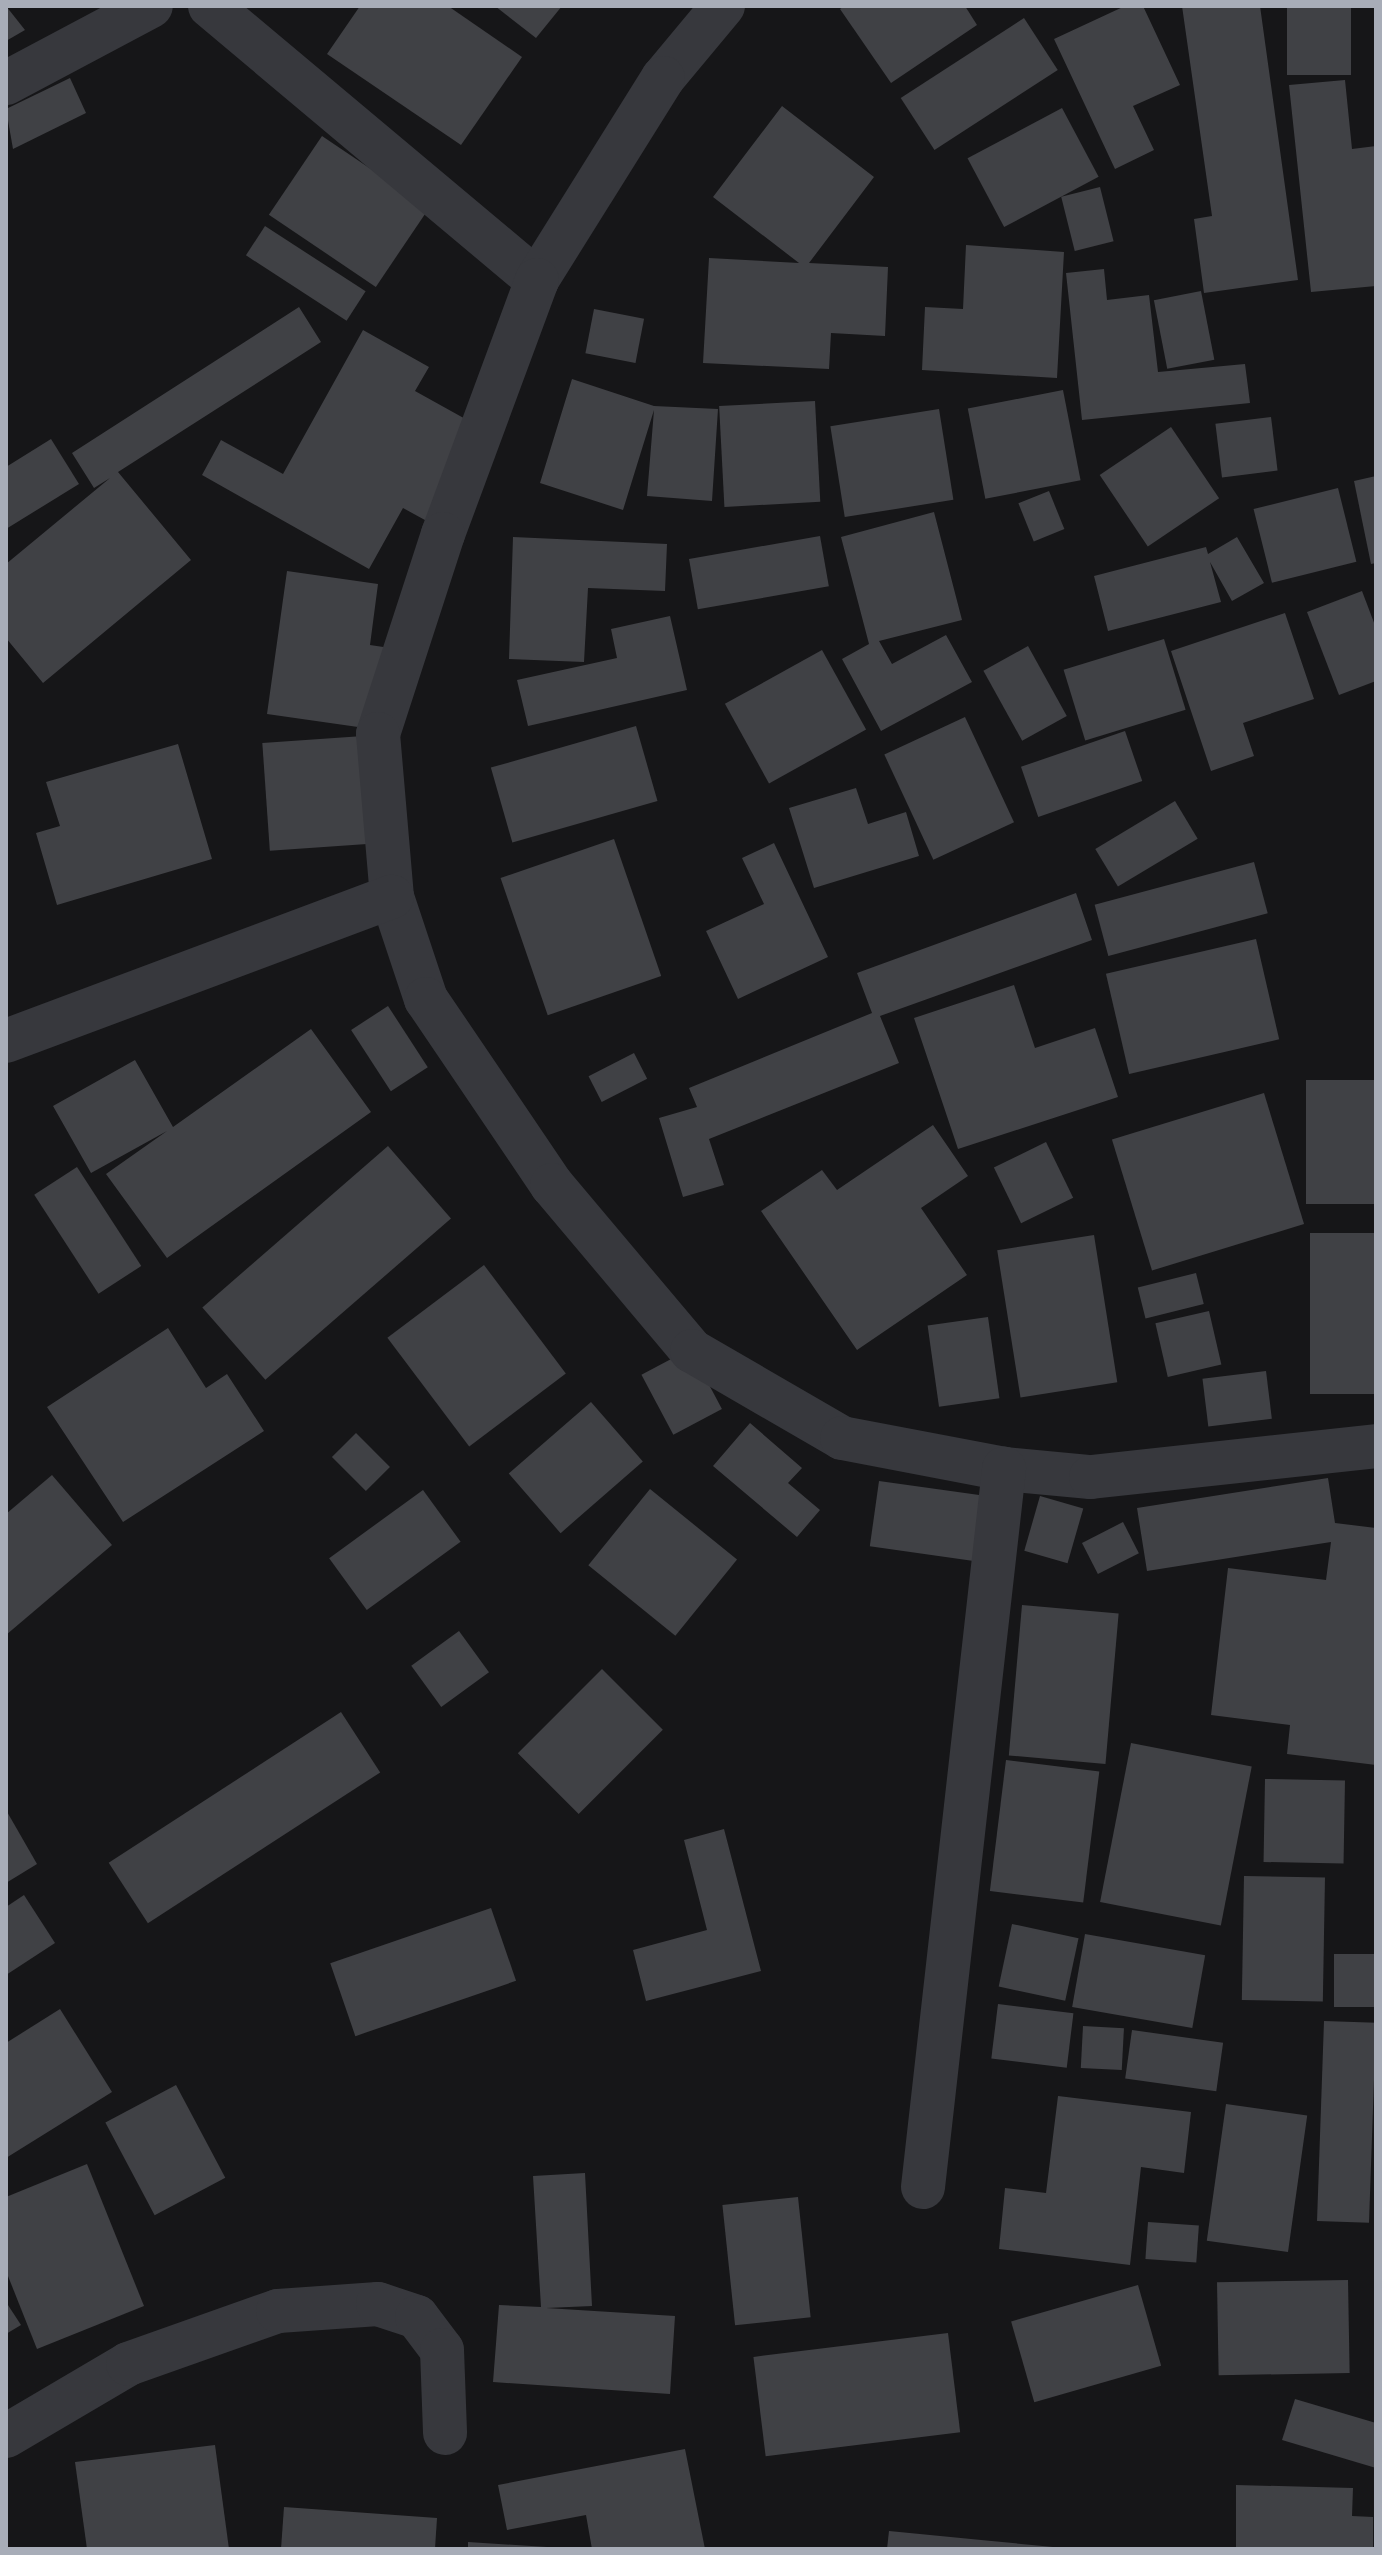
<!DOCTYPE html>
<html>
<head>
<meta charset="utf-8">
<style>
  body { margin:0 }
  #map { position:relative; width:1382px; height:2555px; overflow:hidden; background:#161618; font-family:Arial,sans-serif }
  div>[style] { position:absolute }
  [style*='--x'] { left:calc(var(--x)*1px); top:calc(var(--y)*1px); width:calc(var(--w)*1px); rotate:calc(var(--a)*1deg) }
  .building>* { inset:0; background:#404145; transform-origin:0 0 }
  .minor>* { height:44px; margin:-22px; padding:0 22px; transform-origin:22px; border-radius:22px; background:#37383d }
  span { translate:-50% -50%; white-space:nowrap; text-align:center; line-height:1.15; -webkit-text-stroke:6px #111113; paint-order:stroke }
  .frame { position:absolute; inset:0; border:8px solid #a8adb8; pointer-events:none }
</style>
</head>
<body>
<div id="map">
  <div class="building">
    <i style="clip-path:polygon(6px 6px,25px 30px,6px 41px)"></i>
    <i style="clip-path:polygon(360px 6px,448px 6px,522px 57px,461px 145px,327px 54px)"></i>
    <i style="clip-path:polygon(495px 6px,562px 6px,536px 38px)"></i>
    <i style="clip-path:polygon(844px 6px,965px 6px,977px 25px,891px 83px,840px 9px)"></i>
    <i style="clip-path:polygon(1125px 6px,1143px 6px,1180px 85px,1133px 106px,1154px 150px,1115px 169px,1054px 39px)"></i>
    <i style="clip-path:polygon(1182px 6px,1260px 6px,1298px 280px,1204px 293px,1194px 219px,1212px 216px)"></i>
    <i style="left:1287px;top:6px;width:64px;height:69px"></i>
    <i style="left:1024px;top:18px;width:62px;height:147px;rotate:57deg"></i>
    <i style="clip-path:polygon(70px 78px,86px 113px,13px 149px,6px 109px)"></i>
    <i style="clip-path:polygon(1345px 80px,1352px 149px,1376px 146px,1376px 286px,1311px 292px,1289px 85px)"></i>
    <i style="clip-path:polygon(782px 106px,874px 177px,809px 263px,888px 267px,885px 336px,831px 333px,829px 369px,703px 363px,709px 258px,799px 263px,713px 197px)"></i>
    <i style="left:1062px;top:108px;width:78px;height:107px;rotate:62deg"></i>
    <i style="left:322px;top:136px;width:129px;height:95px;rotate:34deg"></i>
    <i style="left:1100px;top:187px;width:56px;height:40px;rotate:76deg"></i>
    <i style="left:265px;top:226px;width:120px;height:35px;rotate:33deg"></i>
    <i style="clip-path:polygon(966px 245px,1064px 252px,1057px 378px,922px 370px,925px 307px,963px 309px)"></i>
    <i style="clip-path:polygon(1104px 269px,1107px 300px,1149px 295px,1158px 372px,1245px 364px,1250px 403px,1082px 420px,1066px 273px)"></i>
    <i style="left:1201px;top:291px;width:70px;height:48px;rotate:79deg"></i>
    <i style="clip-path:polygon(299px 307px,321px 342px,118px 472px,191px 560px,43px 683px,6px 638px,6px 564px,110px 478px,94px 488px,72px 453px)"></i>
    <i style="left:594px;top:309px;width:51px;height:45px;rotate:11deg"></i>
    <i style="clip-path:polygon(363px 330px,429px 367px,415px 391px,487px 431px,434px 525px,403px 508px,369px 569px,202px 475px,221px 440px,283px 474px)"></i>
    <i style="clip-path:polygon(572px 379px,654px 406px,718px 409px,712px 501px,647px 496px,654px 410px,623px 510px,540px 483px)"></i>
    <i style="left:1063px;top:390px;width:92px;height:97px;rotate:79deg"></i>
    <i style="left:815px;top:401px;width:101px;height:96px;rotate:87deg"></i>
    <i style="left:939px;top:409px;width:92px;height:110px;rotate:81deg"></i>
    <i style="left:1271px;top:417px;width:54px;height:56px;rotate:83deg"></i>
    <i style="left:1171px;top:427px;width:86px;height:86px;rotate:56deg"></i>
    <i style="clip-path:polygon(51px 439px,79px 484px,6px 529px,6px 467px)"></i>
    <i style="clip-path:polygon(1376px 476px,1376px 563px,1371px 564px,1354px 481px)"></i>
    <i style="left:1338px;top:488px;width:76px;height:87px;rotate:76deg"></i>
    <i style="left:1049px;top:491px;width:41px;height:33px;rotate:68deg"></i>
    <i style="clip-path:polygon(934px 512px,962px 620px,879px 641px,892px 664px,946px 635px,972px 682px,881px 731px,842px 659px,869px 644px,841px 537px)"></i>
    <i style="left:820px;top:536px;width:51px;height:133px;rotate:80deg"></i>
    <i style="clip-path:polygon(513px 537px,667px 544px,665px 591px,588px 588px,584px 662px,509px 659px)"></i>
    <i style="clip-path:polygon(1237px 537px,1264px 583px,1232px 601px,1210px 562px,1221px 602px,1108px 631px,1094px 576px,1206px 547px,1208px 554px)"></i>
    <i style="clip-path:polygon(287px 571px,378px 584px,370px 645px,390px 648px,379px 730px,267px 714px)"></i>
    <i style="clip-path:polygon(1362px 591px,1376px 628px,1376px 681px,1339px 695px,1307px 612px)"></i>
    <i style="clip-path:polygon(1285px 613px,1314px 699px,1243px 723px,1254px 756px,1211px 771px,1171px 651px)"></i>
    <i style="clip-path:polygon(670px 616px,687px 690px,528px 726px,517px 680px,617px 658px,611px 629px)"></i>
    <i style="left:1164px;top:639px;width:74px;height:105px;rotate:73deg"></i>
    <i style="left:1028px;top:646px;width:80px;height:51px;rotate:61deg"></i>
    <i style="left:822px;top:650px;width:91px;height:111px;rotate:61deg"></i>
    <i style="left:965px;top:717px;width:116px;height:89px;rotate:65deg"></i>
    <i style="left:636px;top:726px;width:78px;height:151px;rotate:74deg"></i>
    <i style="left:1125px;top:731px;width:53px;height:110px;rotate:71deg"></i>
    <i style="left:392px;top:734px;width:108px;height:130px;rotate:86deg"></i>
    <i style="clip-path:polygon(178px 744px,212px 859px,57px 905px,36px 833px,60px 826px,46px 782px)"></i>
    <i style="clip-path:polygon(856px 788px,868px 824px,906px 812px,919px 856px,814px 888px,789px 808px)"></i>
    <i style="left:1175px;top:801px;width:44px;height:93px;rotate:59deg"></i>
    <i style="left:614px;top:839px;width:145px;height:120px;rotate:71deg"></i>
    <i style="clip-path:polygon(774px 843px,828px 957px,738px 999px,706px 931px,764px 904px,742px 858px)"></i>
    <i style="left:1254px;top:862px;width:53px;height:165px;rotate:75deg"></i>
    <i style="clip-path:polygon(1076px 893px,1092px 940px,880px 1016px,899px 1063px,709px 1139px,724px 1185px,683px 1197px,659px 1118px,697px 1107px,689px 1088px,872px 1013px,857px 973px)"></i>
    <i style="left:1256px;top:939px;width:103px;height:154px;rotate:77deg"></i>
    <i style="clip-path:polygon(1014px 985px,1035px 1048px,1095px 1028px,1118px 1097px,958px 1149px,914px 1018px)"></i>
    <i style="left:388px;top:1006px;width:73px;height:44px;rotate:57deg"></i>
    <i style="clip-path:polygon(311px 1029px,371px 1112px,167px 1258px,106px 1174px,167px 1131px,91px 1173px,53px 1106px,135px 1060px,173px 1127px)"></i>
    <i style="left:634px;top:1053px;width:29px;height:51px;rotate:63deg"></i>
    <i style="left:1376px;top:1080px;width:124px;height:70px;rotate:90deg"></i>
    <i style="left:1264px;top:1093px;width:137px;height:159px;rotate:73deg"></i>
    <i style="clip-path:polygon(933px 1125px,968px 1176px,921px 1208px,967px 1275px,857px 1350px,761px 1211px,822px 1170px,837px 1190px)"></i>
    <i style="left:1046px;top:1142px;width:62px;height:58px;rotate:64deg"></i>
    <i style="left:388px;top:1146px;width:96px;height:246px;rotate:49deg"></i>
    <i style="left:77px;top:1167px;width:118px;height:51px;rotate:57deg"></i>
    <i style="left:1376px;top:1233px;width:161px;height:66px;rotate:90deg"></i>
    <i style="left:1094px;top:1235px;width:149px;height:98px;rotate:81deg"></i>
    <i style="left:484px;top:1265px;width:136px;height:121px;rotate:53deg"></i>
    <i style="left:1196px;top:1273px;width:32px;height:60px;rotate:76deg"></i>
    <i style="left:1209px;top:1311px;width:55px;height:55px;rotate:77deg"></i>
    <i style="left:988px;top:1317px;width:82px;height:61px;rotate:82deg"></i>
    <i style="clip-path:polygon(168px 1328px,206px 1388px,227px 1374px,264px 1431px,123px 1522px,47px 1407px)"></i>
    <i style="left:690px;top:1349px;width:68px;height:55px;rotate:62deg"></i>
    <i style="left:1266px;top:1371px;width:48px;height:64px;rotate:83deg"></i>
    <i style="left:591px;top:1402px;width:79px;height:109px;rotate:49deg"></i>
    <i style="clip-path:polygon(750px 1423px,802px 1468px,788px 1483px,820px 1510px,797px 1537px,713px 1466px)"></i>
    <i style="left:356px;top:1433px;width:48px;height:34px;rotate:45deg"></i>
    <i style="clip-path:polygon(52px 1475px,112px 1545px,6px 1635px,6px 1514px)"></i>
    <i style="clip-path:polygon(1328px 1478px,1335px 1523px,1376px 1528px,1376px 1765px,1287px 1754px,1290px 1725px,1211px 1715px,1228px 1568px,1326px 1580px,1331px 1542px,1147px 1571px,1137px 1508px)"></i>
    <i style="left:879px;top:1481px;width:112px;height:66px;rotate:8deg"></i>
    <i style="left:650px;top:1489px;width:112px;height:98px;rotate:39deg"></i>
    <i style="left:423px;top:1490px;width:64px;height:116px;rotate:54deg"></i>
    <i style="left:1040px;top:1496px;width:45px;height:57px;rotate:16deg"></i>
    <i style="left:1123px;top:1522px;width:35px;height:46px;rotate:63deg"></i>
    <i style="left:1022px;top:1605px;width:97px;height:151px;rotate:5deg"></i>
    <i style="left:459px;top:1631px;width:51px;height:59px;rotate:54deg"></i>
    <i style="left:602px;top:1669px;width:86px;height:119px;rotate:45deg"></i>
    <i style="left:341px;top:1712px;width:72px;height:277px;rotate:57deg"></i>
    <i style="left:1131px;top:1743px;width:123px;height:162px;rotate:11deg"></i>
    <i style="left:1006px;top:1760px;width:94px;height:132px;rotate:7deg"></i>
    <i style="left:1265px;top:1779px;width:80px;height:83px;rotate:1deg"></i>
    <i style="clip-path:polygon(6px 1810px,37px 1864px,6px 1883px)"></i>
    <i style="clip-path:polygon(724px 1829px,761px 1971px,646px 2001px,633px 1950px,707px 1930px,684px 1840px)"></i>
    <i style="left:1244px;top:1876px;width:81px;height:124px;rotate:1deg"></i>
    <i style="clip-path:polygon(24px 1895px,55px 1943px,6px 1975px,6px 1907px)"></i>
    <i style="left:491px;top:1908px;width:77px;height:170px;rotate:71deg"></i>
    <i style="left:1012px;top:1924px;width:68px;height:64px;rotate:12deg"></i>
    <i style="left:1085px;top:1934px;width:122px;height:74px;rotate:10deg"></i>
    <i style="left:1376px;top:1954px;width:53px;height:42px;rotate:90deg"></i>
    <i style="left:998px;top:2004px;width:76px;height:55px;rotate:7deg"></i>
    <i style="clip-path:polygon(60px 2009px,112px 2092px,6px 2158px,6px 2043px)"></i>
    <i style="left:1324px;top:2021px;width:52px;height:200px;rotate:2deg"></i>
    <i style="left:1083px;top:2026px;width:41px;height:42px;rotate:3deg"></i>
    <i style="left:1132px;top:2030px;width:92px;height:49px;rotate:8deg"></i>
    <i style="left:176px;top:2085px;width:105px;height:80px;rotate:62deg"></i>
    <i style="clip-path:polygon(1058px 2096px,1191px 2112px,1184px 2173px,1141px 2167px,1130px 2265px,999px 2249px,1005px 2188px,1046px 2193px)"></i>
    <i style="left:1226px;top:2104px;width:82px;height:138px;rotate:8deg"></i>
    <i style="clip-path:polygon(87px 2164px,144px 2306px,37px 2349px,6px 2271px,6px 2197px)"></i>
    <i style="clip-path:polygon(585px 2173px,592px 2306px,546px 2308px,675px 2316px,670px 2394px,493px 2382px,499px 2305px,541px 2307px,533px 2176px)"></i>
    <i style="left:798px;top:2197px;width:121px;height:76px;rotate:84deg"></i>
    <i style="left:1148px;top:2222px;width:51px;height:37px;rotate:4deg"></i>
    <i style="left:1348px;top:2280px;width:93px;height:131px;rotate:89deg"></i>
    <i style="left:1138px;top:2285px;width:84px;height:132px;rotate:74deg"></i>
    <i style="clip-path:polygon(6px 2302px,21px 2325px,6px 2334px)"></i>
    <i style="left:948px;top:2333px;width:100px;height:196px;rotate:83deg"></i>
    <i style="clip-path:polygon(1295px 2399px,1376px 2423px,1376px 2468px,1282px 2440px)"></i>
    <i style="clip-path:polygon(215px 2445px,229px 2549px,87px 2549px,75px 2462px)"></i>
    <i style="clip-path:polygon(685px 2449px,705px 2549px,592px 2549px,586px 2515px,507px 2530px,498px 2485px)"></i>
    <i style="clip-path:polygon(1236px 2485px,1353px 2488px,1352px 2516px,1373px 2517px,1373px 2549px,1236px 2549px)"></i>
    <i style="clip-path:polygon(284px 2507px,437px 2518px,435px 2549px,281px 2549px)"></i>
    <i style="clip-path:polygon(889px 2531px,1053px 2547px,1052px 2549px,887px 2549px)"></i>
    <i style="clip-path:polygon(468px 2542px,547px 2547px,546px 2549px,468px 2549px)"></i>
  </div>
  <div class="minor">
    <i style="--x:210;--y:6;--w:427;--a:40"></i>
    <i style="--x:723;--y:6;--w:94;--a:129.8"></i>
    <i style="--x:663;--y:78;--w:238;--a:122"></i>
    <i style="--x:537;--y:280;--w:271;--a:110.3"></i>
    <i style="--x:443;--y:534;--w:210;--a:108"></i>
    <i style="--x:378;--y:734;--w:164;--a:85.1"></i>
    <i style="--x:392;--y:897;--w:108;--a:71.6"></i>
    <i style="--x:426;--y:999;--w:225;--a:55.9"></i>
    <i style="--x:552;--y:1185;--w:217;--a:49.9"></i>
    <i style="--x:692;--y:1351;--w:173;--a:30.1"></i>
    <i style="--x:842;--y:1438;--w:165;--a:10.8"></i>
    <i style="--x:1004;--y:1469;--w:87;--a:5.3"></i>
    <i style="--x:1091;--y:1477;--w:287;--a:-6.2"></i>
    <i style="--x:6;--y:83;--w:164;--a:-28"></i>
    <i style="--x:6;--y:1041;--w:412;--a:-20.5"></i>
    <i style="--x:923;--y:2187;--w:723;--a:-83.56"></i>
    <i style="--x:6;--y:2436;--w:142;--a:-30.5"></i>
    <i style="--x:128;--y:2364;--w:159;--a:-19.5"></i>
    <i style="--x:278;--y:2311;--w:100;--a:-4"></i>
    <i style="--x:378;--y:2304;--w:41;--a:18.4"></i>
    <i style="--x:417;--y:2317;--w:41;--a:52.9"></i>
    <i style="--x:442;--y:2350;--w:83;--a:87.9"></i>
  </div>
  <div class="frame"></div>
</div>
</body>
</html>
